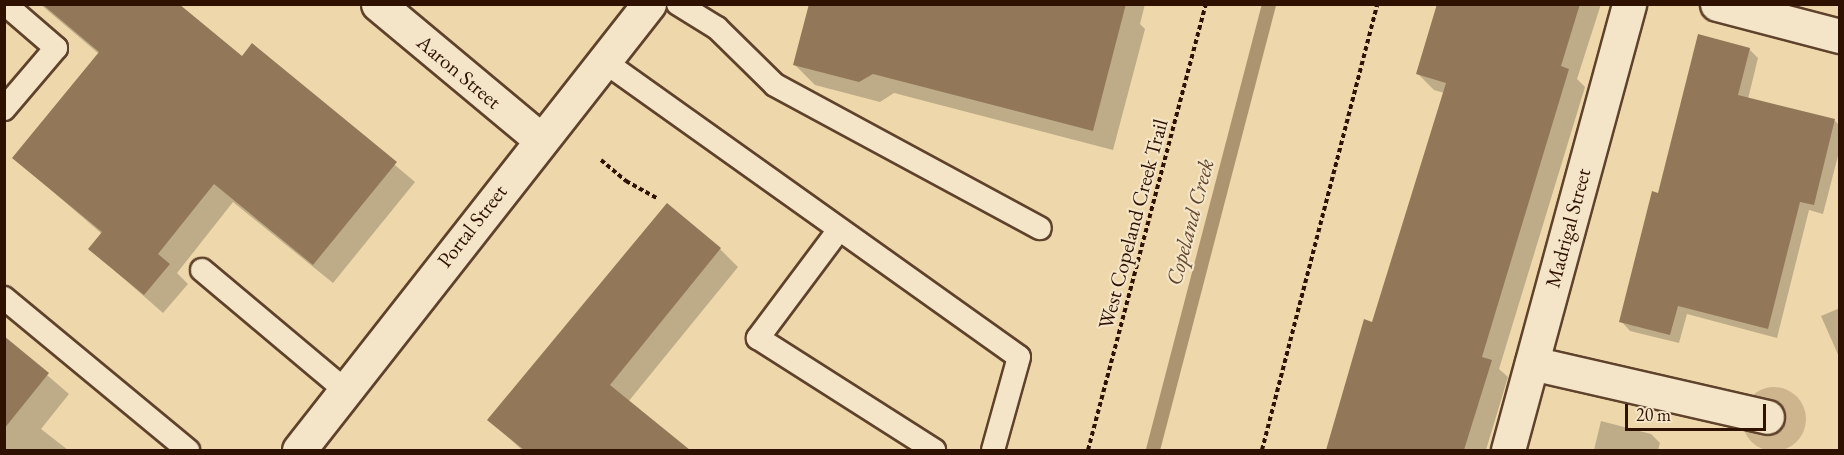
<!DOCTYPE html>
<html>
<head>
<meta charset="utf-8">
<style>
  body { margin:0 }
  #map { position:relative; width:1844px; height:455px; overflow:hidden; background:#eed7ab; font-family:"EB Garamond",serif }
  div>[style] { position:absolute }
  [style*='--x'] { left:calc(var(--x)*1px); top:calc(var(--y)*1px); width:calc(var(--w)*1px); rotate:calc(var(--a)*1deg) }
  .green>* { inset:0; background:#ceb58e }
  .round { border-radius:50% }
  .shadow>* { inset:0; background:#0003 }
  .stream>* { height:14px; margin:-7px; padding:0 7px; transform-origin:7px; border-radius:7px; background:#ad9471 }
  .building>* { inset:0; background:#927859 }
  .path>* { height:4px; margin-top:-2px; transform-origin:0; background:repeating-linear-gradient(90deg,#2f1100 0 4.5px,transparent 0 7.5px) }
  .roads { filter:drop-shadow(2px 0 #5f422b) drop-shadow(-2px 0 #5f422b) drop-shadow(0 2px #5f422b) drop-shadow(0 -2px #5f422b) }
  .service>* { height:22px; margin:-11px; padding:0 11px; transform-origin:11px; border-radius:11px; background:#f4e5c8 }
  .minor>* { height:33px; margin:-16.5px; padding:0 16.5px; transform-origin:16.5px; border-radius:16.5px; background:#f4e5c8 }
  span { translate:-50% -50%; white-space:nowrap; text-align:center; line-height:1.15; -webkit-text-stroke:4.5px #f4e5c8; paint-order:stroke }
  .street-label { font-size:21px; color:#2f1100 }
  .water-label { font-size:22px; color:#61452d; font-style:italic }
  .frame { position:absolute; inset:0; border:6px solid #2f1100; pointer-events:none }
  .scale { position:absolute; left:1625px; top:404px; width:141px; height:27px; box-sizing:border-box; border:3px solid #2f1100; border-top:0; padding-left:8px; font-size:18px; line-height:21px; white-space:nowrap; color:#2f1100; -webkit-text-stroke:4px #f4e5c8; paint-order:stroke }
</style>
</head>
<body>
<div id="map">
  <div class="green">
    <i class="round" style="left:1742px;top:387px;width:64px;height:64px"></i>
  </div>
  <div class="shadow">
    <i style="clip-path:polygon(40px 4px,177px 4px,242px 58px,253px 45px,415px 182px,333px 283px,233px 202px,177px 273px,188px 284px,163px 313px,90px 249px,102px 234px,14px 158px,99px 54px)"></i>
    <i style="clip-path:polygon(810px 4px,1145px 4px,1140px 24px,1145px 29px,1113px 150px,894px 93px,880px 102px,815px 85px,795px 65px)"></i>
    <i style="clip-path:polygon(1454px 4px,1601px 4px,1577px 79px,1585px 87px,1499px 369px,1508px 377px,1486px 450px,1327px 450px,1365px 321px,1373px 323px,1444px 93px,1434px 90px,1418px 74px)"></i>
    <i style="clip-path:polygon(1749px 49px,1758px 58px,1748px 99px,1835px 121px,1840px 126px,1840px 148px,1823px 214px,1809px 210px,1777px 338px,1687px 314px,1679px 343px,1630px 331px,1621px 321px,1659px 195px)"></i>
    <i style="clip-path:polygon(720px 249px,738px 267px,628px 402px,687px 450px,522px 450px,489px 420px)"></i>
    <i style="clip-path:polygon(1840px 308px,1840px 359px,1821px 316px)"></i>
    <i style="clip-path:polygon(4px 338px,69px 394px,41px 429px,68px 450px,4px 450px)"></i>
    <i style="clip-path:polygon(1601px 421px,1651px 434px,1660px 443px,1658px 450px,1594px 450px)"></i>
  </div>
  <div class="stream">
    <i style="--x:1153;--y:450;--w:461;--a:-75.4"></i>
  </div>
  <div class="building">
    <i style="clip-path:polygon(42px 4px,179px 4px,242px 56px,252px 43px,397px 162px,313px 265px,214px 184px,158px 254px,170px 264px,144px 295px,88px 249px,102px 232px,12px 158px,99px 52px)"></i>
    <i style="clip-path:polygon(809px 4px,1126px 4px,1093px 131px,873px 74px,859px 82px,793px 65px)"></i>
    <i style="clip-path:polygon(1437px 4px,1580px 4px,1561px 66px,1569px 69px,1482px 357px,1492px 360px,1464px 450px,1326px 450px,1364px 319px,1372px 322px,1446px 83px,1416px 74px)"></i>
    <i style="clip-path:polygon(1698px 34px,1750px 48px,1738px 95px,1835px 119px,1814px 205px,1800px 202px,1768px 329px,1678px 306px,1670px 335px,1619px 322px,1652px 191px,1658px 193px)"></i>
    <i style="clip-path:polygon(667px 203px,721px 248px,610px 385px,690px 450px,524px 450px,487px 420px)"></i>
    <i style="clip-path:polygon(4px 336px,49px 373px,4px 429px)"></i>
  </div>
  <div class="path">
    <i style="--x:601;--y:160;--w:33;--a:40"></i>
    <i style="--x:626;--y:181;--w:35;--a:29"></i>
    <i style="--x:1088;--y:450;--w:461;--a:-75.2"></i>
    <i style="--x:1262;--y:450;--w:461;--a:-75.5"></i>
  </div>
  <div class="roads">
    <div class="service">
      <i style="--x:678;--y:4;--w:46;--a:31.6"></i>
      <i style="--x:717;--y:28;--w:81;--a:44.5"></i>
      <i style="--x:775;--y:85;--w:301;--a:28.4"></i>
      <i style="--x:605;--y:62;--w:508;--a:35.47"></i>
      <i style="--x:1019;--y:357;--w:97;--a:105.6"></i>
      <i style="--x:4;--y:109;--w:80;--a:-49.6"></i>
      <i style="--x:56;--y:48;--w:67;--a:-139.2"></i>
      <i style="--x:838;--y:231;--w:134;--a:126.8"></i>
      <i style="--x:758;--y:338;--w:209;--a:32.5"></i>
      <i style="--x:202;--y:270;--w:185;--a:40"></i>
      <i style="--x:4;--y:298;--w:239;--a:39.6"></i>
    </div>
    <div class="minor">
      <i style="--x:378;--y:4;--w:211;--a:39.8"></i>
      <i style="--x:1717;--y:4;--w:127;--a:14.6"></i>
      <i style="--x:1532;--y:363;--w:241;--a:12.9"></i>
      <i style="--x:299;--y:450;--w:567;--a:-51.88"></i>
      <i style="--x:1508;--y:450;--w:462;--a:-74.8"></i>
    </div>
  </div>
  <div class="street-label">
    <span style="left:459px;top:72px;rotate:40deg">Aaron Street</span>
    <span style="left:1133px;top:224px;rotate:-75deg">West Copeland Creek Trail</span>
    <span style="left:472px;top:226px;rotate:-52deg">Portal Street</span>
    <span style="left:1568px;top:228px;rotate:-75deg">Madrigal Street</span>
  </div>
  <div class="water-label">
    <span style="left:1190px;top:222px;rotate:-75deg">Copeland Creek</span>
  </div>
  <div class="frame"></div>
  <div class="scale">20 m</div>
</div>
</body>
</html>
